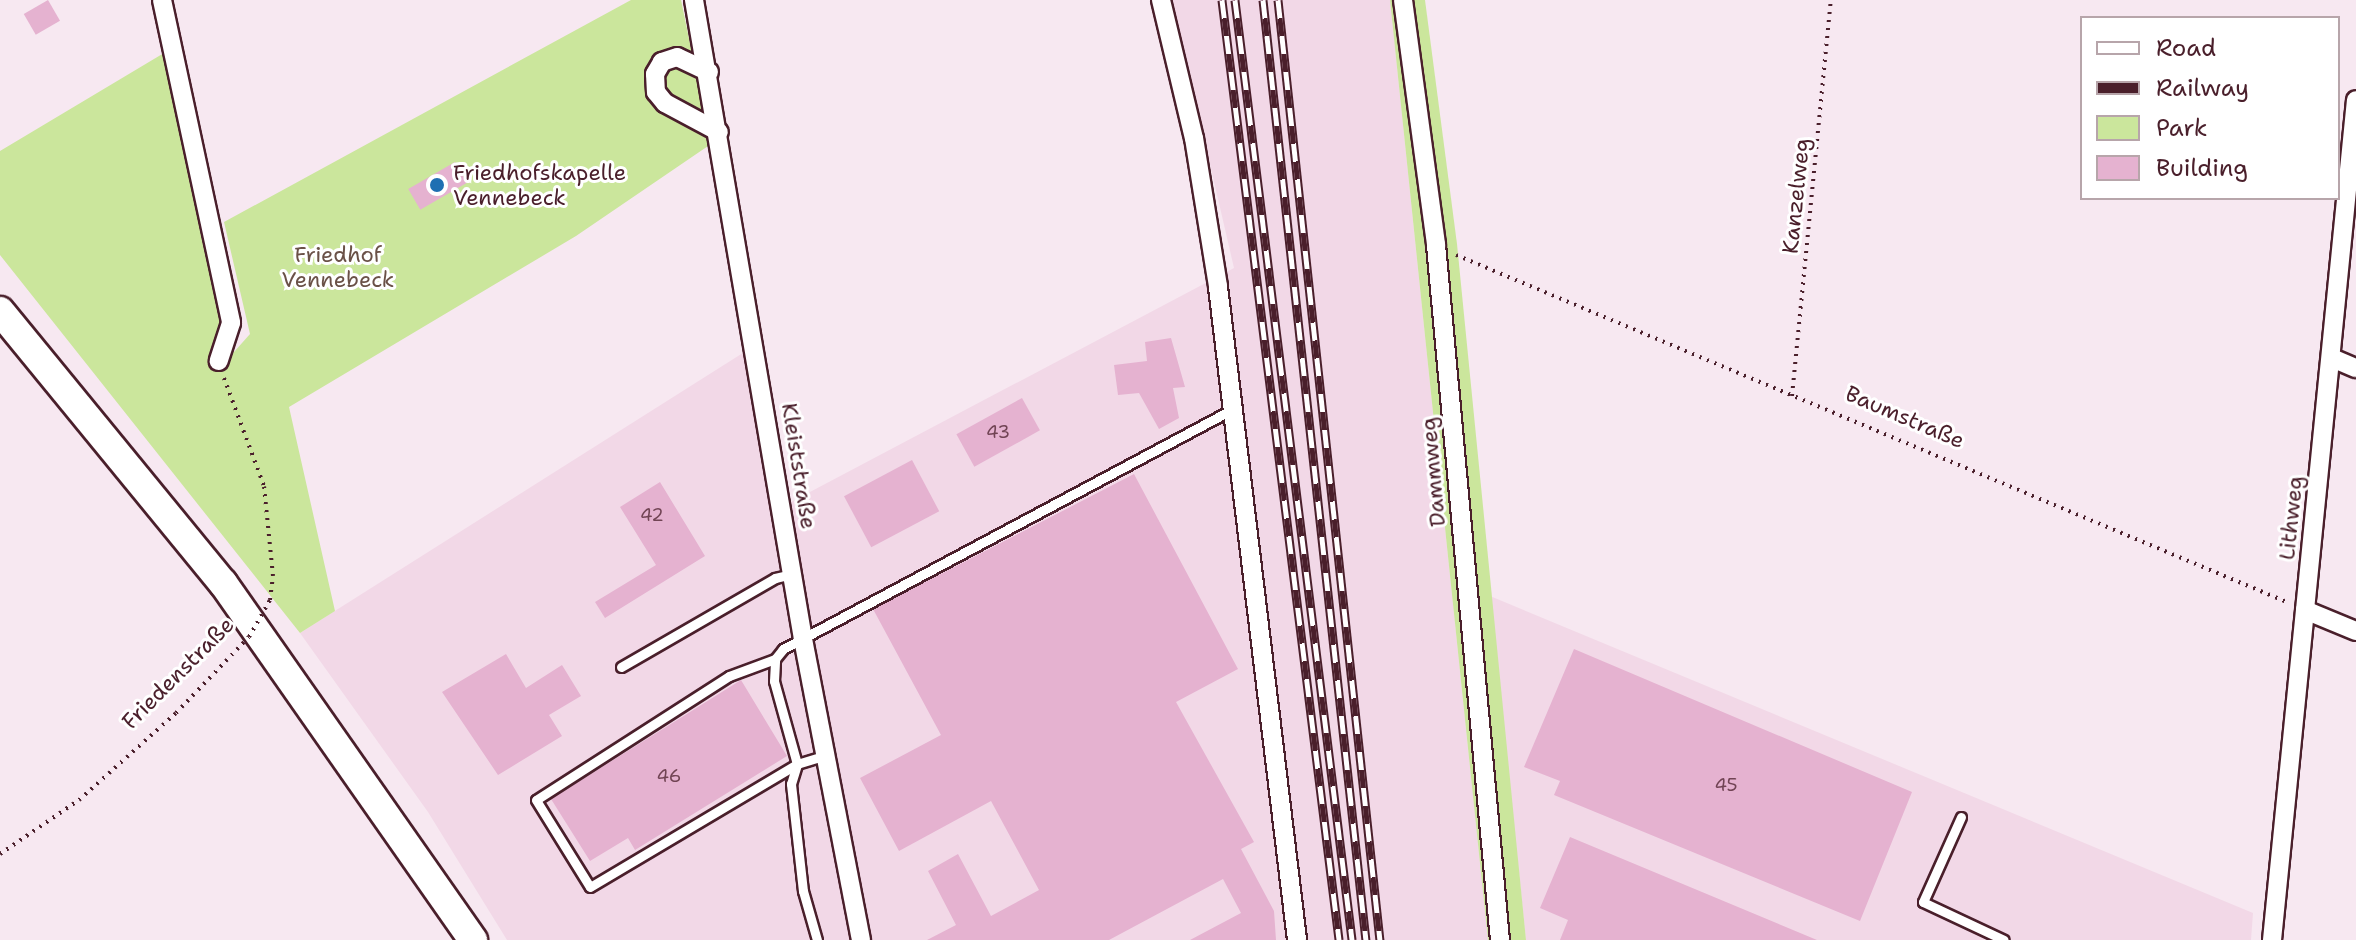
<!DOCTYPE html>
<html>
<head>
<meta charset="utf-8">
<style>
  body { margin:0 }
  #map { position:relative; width:2356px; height:940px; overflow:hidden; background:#f7e8f1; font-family:"Shantell Sans",sans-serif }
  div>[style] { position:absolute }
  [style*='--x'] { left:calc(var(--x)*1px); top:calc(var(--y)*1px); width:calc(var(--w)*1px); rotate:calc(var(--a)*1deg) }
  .built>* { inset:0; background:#f2d8e7 }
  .green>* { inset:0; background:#cbe69c }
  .building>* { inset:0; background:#e5b2d0; transform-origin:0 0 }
  .path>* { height:4px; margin-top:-2px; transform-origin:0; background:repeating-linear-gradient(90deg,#4a1f2b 0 2px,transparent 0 8px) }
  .roads { filter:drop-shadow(2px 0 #4a1f2b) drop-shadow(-2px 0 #4a1f2b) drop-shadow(0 2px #4a1f2b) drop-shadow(0 -2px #4a1f2b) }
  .lane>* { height:9px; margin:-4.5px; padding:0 4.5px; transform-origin:4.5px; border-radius:4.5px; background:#fff }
  .street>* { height:18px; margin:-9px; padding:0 9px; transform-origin:9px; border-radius:9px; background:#fff }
  .primary>* { height:28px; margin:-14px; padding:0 14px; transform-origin:14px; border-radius:14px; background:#fff }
  .rail>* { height:9px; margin-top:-4.5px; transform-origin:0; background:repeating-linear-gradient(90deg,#fff 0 18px,#4a1f2b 0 36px); box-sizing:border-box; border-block:2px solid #4a1f2b }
  .path-bridge>* { height:4px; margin-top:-2px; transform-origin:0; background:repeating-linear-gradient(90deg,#4a1f2b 0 2px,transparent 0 8px) }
  .dots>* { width:22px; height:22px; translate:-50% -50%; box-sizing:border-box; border:4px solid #fff; border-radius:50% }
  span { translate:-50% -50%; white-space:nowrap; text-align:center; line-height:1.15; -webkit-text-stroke:6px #fff; paint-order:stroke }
  .number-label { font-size:18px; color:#714454 }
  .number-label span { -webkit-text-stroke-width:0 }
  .poi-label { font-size:22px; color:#4a1f2b }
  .left { translate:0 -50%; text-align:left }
  .street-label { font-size:22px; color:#4a1f2b }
  .park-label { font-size:22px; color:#6a5147 }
  .legend { position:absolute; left:2080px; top:16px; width:260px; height:184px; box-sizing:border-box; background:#fff; border:2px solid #b7a5aa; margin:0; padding:10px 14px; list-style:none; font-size:24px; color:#4a1f2b }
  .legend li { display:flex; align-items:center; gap:16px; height:40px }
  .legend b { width:40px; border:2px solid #b7a5aa }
</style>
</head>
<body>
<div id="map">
  <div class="built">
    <i style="clip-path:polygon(1172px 0,1390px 0,1488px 940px,507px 940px,428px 812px,300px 633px,746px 351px,774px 511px,1234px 268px)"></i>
    <i style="clip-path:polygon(1490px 596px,2253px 913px,2251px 940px,1526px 940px)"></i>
  </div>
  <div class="green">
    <i style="clip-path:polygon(631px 0,681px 0,711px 144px,576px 236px,289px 407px,335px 611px,300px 633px,0 255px,0 151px,164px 53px,234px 352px,250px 334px,224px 222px)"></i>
    <i style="clip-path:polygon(1390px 0,1425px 0,1457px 244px,1526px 940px,1488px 940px)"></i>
  </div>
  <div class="building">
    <i style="left:48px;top:0;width:24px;height:28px;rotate:60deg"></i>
    <i style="left:455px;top:162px;width:24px;height:54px;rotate:60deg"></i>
    <i style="clip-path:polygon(1171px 338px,1185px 387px,1173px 388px,1179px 418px,1159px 429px,1139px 393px,1118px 395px,1114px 365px,1147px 361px,1145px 342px)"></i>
    <i style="left:1022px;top:398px;width:37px;height:75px;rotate:61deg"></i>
    <i style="left:912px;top:460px;width:58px;height:77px;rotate:62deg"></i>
    <i style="clip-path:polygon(1134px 474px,1238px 669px,1176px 702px,1254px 842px,1241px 849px,1274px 911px,1276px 940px,1190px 940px,1241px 913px,1223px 879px,1109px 940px,927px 940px,956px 925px,928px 871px,958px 854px,991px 916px,1039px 890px,991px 801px,899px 851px,860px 778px,941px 735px,873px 609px)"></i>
    <i style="clip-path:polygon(660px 482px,705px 556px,605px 618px,595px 602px,656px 565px,620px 507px)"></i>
    <i style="clip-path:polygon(1574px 649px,1912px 792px,1860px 921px,1554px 795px,1560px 781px,1524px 767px)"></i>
    <i style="clip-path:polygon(506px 654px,526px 688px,562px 665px,581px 696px,549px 715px,562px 736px,498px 775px,442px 692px)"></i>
    <i style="clip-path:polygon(741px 680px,787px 756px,635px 850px,628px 838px,590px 861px,551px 799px)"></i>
    <i style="clip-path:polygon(1570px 837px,1817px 940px,1560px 940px,1568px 920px,1540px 908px)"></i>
  </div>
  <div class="path">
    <i style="--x:1456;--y:255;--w:903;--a:22.67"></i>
    <i style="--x:224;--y:378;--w:115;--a:69.7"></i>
    <i style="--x:1792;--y:396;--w:398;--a:-84.4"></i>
    <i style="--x:0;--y:854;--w:96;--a:-34.4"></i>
    <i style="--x:79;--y:800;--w:130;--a:-41.9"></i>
  </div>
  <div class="roads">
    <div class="lane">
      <i style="--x:775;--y:659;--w:49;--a:159.7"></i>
      <i style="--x:729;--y:676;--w:229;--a:147.3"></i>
      <i style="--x:536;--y:800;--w:102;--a:58.2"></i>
      <i style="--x:590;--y:887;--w:241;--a:-30.7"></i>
      <i style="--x:797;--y:764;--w:86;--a:-105.5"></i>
      <i style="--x:774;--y:681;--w:22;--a:-87"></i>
      <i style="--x:775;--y:659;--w:13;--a:-51"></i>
      <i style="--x:783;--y:649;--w:510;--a:-28.07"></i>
      <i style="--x:621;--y:667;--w:178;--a:-30"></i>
      <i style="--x:775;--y:578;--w:18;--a:-13"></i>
      <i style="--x:1961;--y:817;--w:93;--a:114.1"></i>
      <i style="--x:1923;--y:902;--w:89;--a:25.1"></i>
      <i style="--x:817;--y:940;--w:51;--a:-105.9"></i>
      <i style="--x:803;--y:891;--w:108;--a:-96.4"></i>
      <i style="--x:791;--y:784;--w:21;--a:-73"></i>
      <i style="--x:797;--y:764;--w:30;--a:-17"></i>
    </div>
    <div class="street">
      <i style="--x:162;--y:0;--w:330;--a:77.9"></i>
      <i style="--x:231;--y:323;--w:40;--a:108"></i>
      <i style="--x:694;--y:0;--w:648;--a:80.32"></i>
      <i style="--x:803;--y:639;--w:307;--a:79.1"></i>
      <i style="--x:1161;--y:0;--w:142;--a:76.6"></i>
      <i style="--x:1194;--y:138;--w:151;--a:80.8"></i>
      <i style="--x:1218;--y:287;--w:658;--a:83.1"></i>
      <i style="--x:1403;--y:0;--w:247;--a:82.3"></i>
      <i style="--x:1436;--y:245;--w:698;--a:84.74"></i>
      <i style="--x:709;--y:72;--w:35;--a:-155"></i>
      <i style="--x:677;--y:57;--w:16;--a:162"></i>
      <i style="--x:662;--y:62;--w:14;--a:120"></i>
      <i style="--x:655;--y:74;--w:18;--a:87"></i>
      <i style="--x:656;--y:92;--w:14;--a:51"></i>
      <i style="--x:665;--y:103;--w:61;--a:28.2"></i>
      <i style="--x:2332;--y:358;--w:26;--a:23"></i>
      <i style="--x:2305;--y:610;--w:55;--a:22.4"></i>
      <i style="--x:2272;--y:940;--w:844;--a:-84.29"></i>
    </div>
    <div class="primary">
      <i style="--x:0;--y:311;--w:352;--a:50.7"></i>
      <i style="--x:223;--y:583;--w:436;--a:55"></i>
    </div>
  </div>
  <div class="rail">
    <i style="--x:1222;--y:0;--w:947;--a:82.9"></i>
    <i style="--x:1235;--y:0;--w:947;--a:82.9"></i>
    <i style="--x:1263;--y:0;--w:946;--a:83.75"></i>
    <i style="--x:1278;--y:0;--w:946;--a:83.81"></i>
  </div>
  <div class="path-bridge">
    <i style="--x:176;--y:713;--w:105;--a:-46.2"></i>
    <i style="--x:249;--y:637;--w:43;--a:-60.4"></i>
    <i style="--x:270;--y:600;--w:24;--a:-83"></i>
    <i style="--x:273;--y:576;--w:90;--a:-95.7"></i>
  </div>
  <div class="dots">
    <i style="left:437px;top:185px;background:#1f6fb2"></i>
  </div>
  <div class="number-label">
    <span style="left:998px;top:432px">43</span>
    <span style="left:652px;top:515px">42</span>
    <span style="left:669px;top:776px">46</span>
    <span style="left:1726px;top:785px">45</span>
  </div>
  <div class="poi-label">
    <span class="left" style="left:453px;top:185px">Friedhofskapelle<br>Vennebeck</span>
  </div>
  <div class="street-label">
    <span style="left:1796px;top:196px;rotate:-84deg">Kanzelweg</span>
    <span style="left:1905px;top:417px;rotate:23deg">Baumstraße</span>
    <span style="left:799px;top:466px;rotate:81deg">Kleiststraße</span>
    <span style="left:1433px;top:472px;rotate:-95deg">Dammweg</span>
    <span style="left:2291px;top:518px;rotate:-84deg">Lithweg</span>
    <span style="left:178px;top:673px;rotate:-45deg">Friedenstraße</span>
  </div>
  <div class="park-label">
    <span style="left:338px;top:267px">Friedhof<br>Vennebeck</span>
  </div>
  <ul class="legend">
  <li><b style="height:10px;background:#fff"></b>Road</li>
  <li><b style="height:10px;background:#4a1f2b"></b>Railway</li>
  <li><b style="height:22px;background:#cbe69c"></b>Park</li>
  <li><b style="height:22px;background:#e5b2d0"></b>Building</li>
  </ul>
</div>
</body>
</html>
